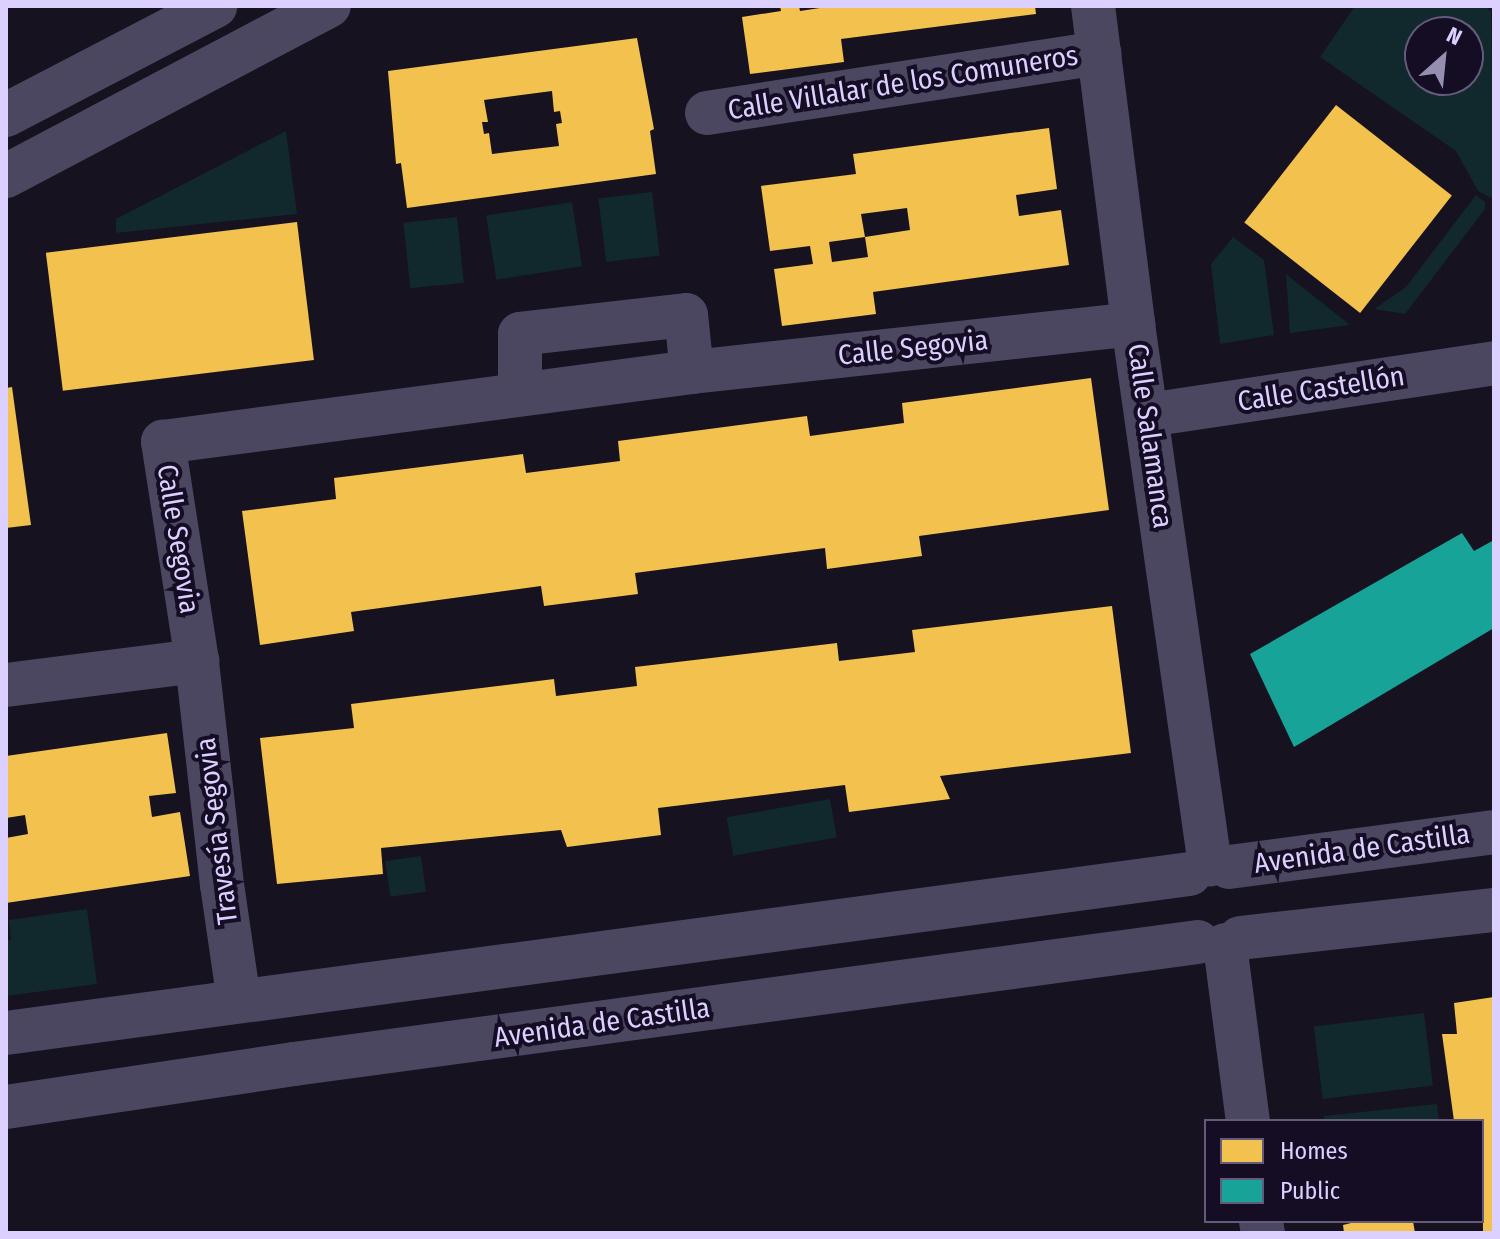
<!DOCTYPE html>
<html>
<head>
<meta charset="utf-8">
<style>
  body { margin:0 }
  #map { position:relative; width:1500px; height:1239px; overflow:hidden; background:#16121f; font-family:"Fira Sans Condensed",sans-serif }
  div>[style] { position:absolute }
  [style*='--x'] { left:calc(var(--x)*1px); top:calc(var(--y)*1px); width:calc(var(--w)*1px); rotate:calc(var(--a)*1deg) }
  .green>* { inset:0; background:#11282c; transform-origin:0 0 }
  .homes>* { inset:0; background:#f2c14e; transform-origin:0 0 }
  .public>* { inset:0; background:#17a398 }
  .minor>* { height:44px; margin:-22px; padding:0 22px; transform-origin:22px; border-radius:22px; background:#4c4760 }
  span { translate:-50% -50%; white-space:nowrap; text-align:center; line-height:1.15; -webkit-text-stroke:8px #140d24; paint-order:stroke }
  .street-label { font-size:28px; color:#dbd0ff }
  .frame { position:absolute; inset:0; border:8px solid #dbd0ff; pointer-events:none }
  .legend { position:absolute; left:1204px; top:1119px; width:280px; height:104px; box-sizing:border-box; background:#140d24; border:2px solid #645b7c; margin:0; padding:10px 14px; list-style:none; font-size:24px; color:#dbd0ff }
  .legend li { display:flex; align-items:center; gap:16px; height:40px }
  .legend b { width:40px; border:2px solid #645b7c }
  .north { position:absolute; left:1404px; top:16px; width:80px; height:80px; box-sizing:border-box; background:#140d24; border:2px solid #645b7c; border-radius:50%; rotate:27deg; font-size:22px; font-weight:700; line-height:32px; text-align:center; color:#dbd0ff }
  .north::after { content:''; display:block; margin:auto; width:28px; height:36px; background:#968eb1; clip-path:polygon(50% 0,100% 100%,50% 72%,0 100%) }
</style>
</head>
<body>
<div id="map">
  <div class="green">
    <i style="clip-path:polygon(evenodd,1355px 6px,1484px 6px,1491px 11px,1494px 193px,1491px 198px,1478px 191px,1456px 151px,1320px 57px,1355px 6px,1420px 32px,1468px 32px,1468px 80px,1420px 80px,1420px 32px)"></i>
    <i style="clip-path:polygon(286px 131px,297px 214px,116px 233px,116px 219px)"></i>
    <i style="left:652px;top:192px;width:64px;height:54px;rotate:83deg"></i>
    <i style="clip-path:polygon(1476px 195px,1485px 202px,1485px 209px,1405px 314px,1374px 309px,1406px 287px)"></i>
    <i style="left:572px;top:202px;width:65px;height:87px;rotate:81deg"></i>
    <i style="left:457px;top:217px;width:66px;height:54px;rotate:84deg"></i>
    <i style="clip-path:polygon(1233px 237px,1264px 260px,1274px 335px,1220px 344px,1211px 264px)"></i>
    <i style="clip-path:polygon(1286px 274px,1350px 325px,1290px 333px)"></i>
    <i style="left:830px;top:799px;width:39px;height:105px;rotate:80deg"></i>
    <i style="left:421px;top:856px;width:36px;height:36px;rotate:82deg"></i>
    <i style="clip-path:polygon(87px 909px,97px 984px,6px 996px,6px 941px,11px 940px,9px 920px)"></i>
    <i style="left:1424px;top:1013px;width:73px;height:111px;rotate:83deg"></i>
    <i style="clip-path:polygon(1437px 1104px,1439px 1121px,1324px 1121px,1324px 1116px)"></i>
  </div>
  <div class="homes">
    <i style="clip-path:polygon(780px 6px,799px 6px,800px 11px,833px 6px,1035px 6px,1036px 14px,841px 39px,844px 62px,750px 74px,742px 17px,781px 11px)"></i>
    <i style="clip-path:polygon(evenodd,637px 38px,654px 129px,650px 131px,656px 174px,407px 208px,401px 163px,396px 164px,388px 71px,637px 38px,552px 91px,554px 112px,560px 111px,562px 123px,556px 124px,559px 146px,492px 154px,489px 133px,484px 134px,482px 122px,488px 122px,484px 100px,552px 91px)"></i>
    <i style="left:1336px;top:105px;width:147px;height:149px;rotate:38deg"></i>
    <i style="clip-path:polygon(evenodd,1049px 128px,1057px 189px,1016px 195px,1019px 216px,1061px 210px,1069px 265px,873px 292px,876px 314px,782px 326px,774px 269px,813px 264px,810px 246px,770px 251px,761px 186px,856px 174px,853px 154px,1049px 128px,907px 208px,910px 230px,865px 237px,861px 214px,907px 208px,1049px 128px,865px 237px,868px 257px,832px 262px,829px 242px,865px 237px)"></i>
    <i style="left:297px;top:222px;width:139px;height:253px;rotate:83deg"></i>
    <i style="clip-path:polygon(1091px 378px,1109px 510px,919px 536px,922px 556px,827px 569px,825px 548px,635px 573px,638px 594px,544px 606px,541px 586px,351px 612px,354px 631px,260px 645px,242px 511px,336px 499px,334px 478px,523px 454px,526px 473px,620px 461px,618px 441px,807px 416px,810px 436px,904px 423px,902px 403px)"></i>
    <i style="clip-path:polygon(12px 387px,31px 525px,6px 528px,6px 388px)"></i>
    <i style="clip-path:polygon(1112px 606px,1131px 753px,940px 776px,950px 799px,849px 812px,845px 785px,658px 808px,661px 835px,567px 847px,561px 830px,381px 848px,383px 874px,277px 884px,260px 738px,354px 728px,351px 704px,554px 679px,556px 696px,637px 686px,635px 667px,837px 643px,839px 661px,915px 652px,912px 630px)"></i>
    <i style="clip-path:polygon(167px 733px,176px 793px,149px 796px,152px 817px,180px 812px,190px 876px,6px 903px,6px 838px,28px 834px,25px 815px,6px 818px,6px 756px)"></i>
    <i style="clip-path:polygon(1494px 997px,1494px 1233px,1483px 1233px,1482px 1121px,1454px 1121px,1442px 1034px,1457px 1034px,1454px 1003px)"></i>
    <i style="clip-path:polygon(1359px 1221px,1413px 1221px,1415px 1233px,1344px 1233px,1343px 1225px)"></i>
  </div>
  <div class="public">
    <i style="clip-path:polygon(1462px 533px,1474px 551px,1494px 540px,1494px 628px,1294px 747px,1250px 654px)"></i>
  </div>
  <div class="minor">
    <i style="--x:1093;--y:6;--w:321;--a:82.8"></i>
    <i style="--x:1133;--y:324;--w:546;--a:81.9"></i>
    <i style="--x:707;--y:113;--w:397;--a:-8.7"></i>
    <i style="--x:6;--y:115;--w:236;--a:-27.5"></i>
    <i style="--x:6;--y:176;--w:365;--a:-27.8"></i>
    <i style="--x:692;--y:372;--w:444;--a:-6.2"></i>
    <i style="--x:1148;--y:415;--w:350;--a:-8.5"></i>
    <i style="--x:6;--y:685;--w:193;--a:-7.2"></i>
    <i style="--x:1229;--y:867;--w:267;--a:-7.5"></i>
    <i style="--x:1240;--y:938;--w:256;--a:-6.3"></i>
    <i style="--x:1225;--y:945;--w:177;--a:82.6"></i>
    <i style="--x:239;--y:1001;--w:117;--a:-98.3"></i>
    <i style="--x:222;--y:885;--w:225;--a:-96.4"></i>
    <i style="--x:197;--y:661;--w:222;--a:-98.8"></i>
    <i style="--x:163;--y:442;--w:534;--a:-7.54"></i>
    <i style="--x:692;--y:372;--w:57;--a:-96"></i>
    <i style="--x:686;--y:315;--w:167;--a:173.5"></i>
    <i style="--x:520;--y:334;--w:59;--a:90"></i>
    <i style="--x:6;--y:1033;--w:1194;--a:-7.65"></i>
    <i style="--x:6;--y:1107;--w:291;--a:-8.5"></i>
    <i style="--x:294;--y:1064;--w:912;--a:-7.69"></i>
    <i style="--x:1261;--y:1221;--w:12;--a:81"></i>
  </div>
  <div class="street-label">
    <span style="left:903px;top:83px;rotate:-9deg">Calle Villalar de los Comuneros</span>
    <span style="left:913px;top:348px;rotate:-6deg">Calle Segovia</span>
    <span style="left:1321px;top:389px;rotate:-9deg">Calle Castellón</span>
    <span style="left:1150px;top:436px;rotate:82deg">Calle Salamanca</span>
    <span style="left:178px;top:539px;rotate:81deg">Calle Segovia</span>
    <span style="left:217px;top:831px;rotate:-97deg">Travesía Segovia</span>
    <span style="left:1362px;top:849px;rotate:-8deg">Avenida de Castilla</span>
    <span style="left:602px;top:1023px;rotate:-8deg">Avenida de Castilla</span>
  </div>
  <div class="frame"></div>
  <ul class="legend">
  <li><b style="height:22px;background:#f2c14e"></b>Homes</li>
  <li><b style="height:22px;background:#17a398"></b>Public</li>
  </ul>
  <div class="north">N</div>
</div>
</body>
</html>
